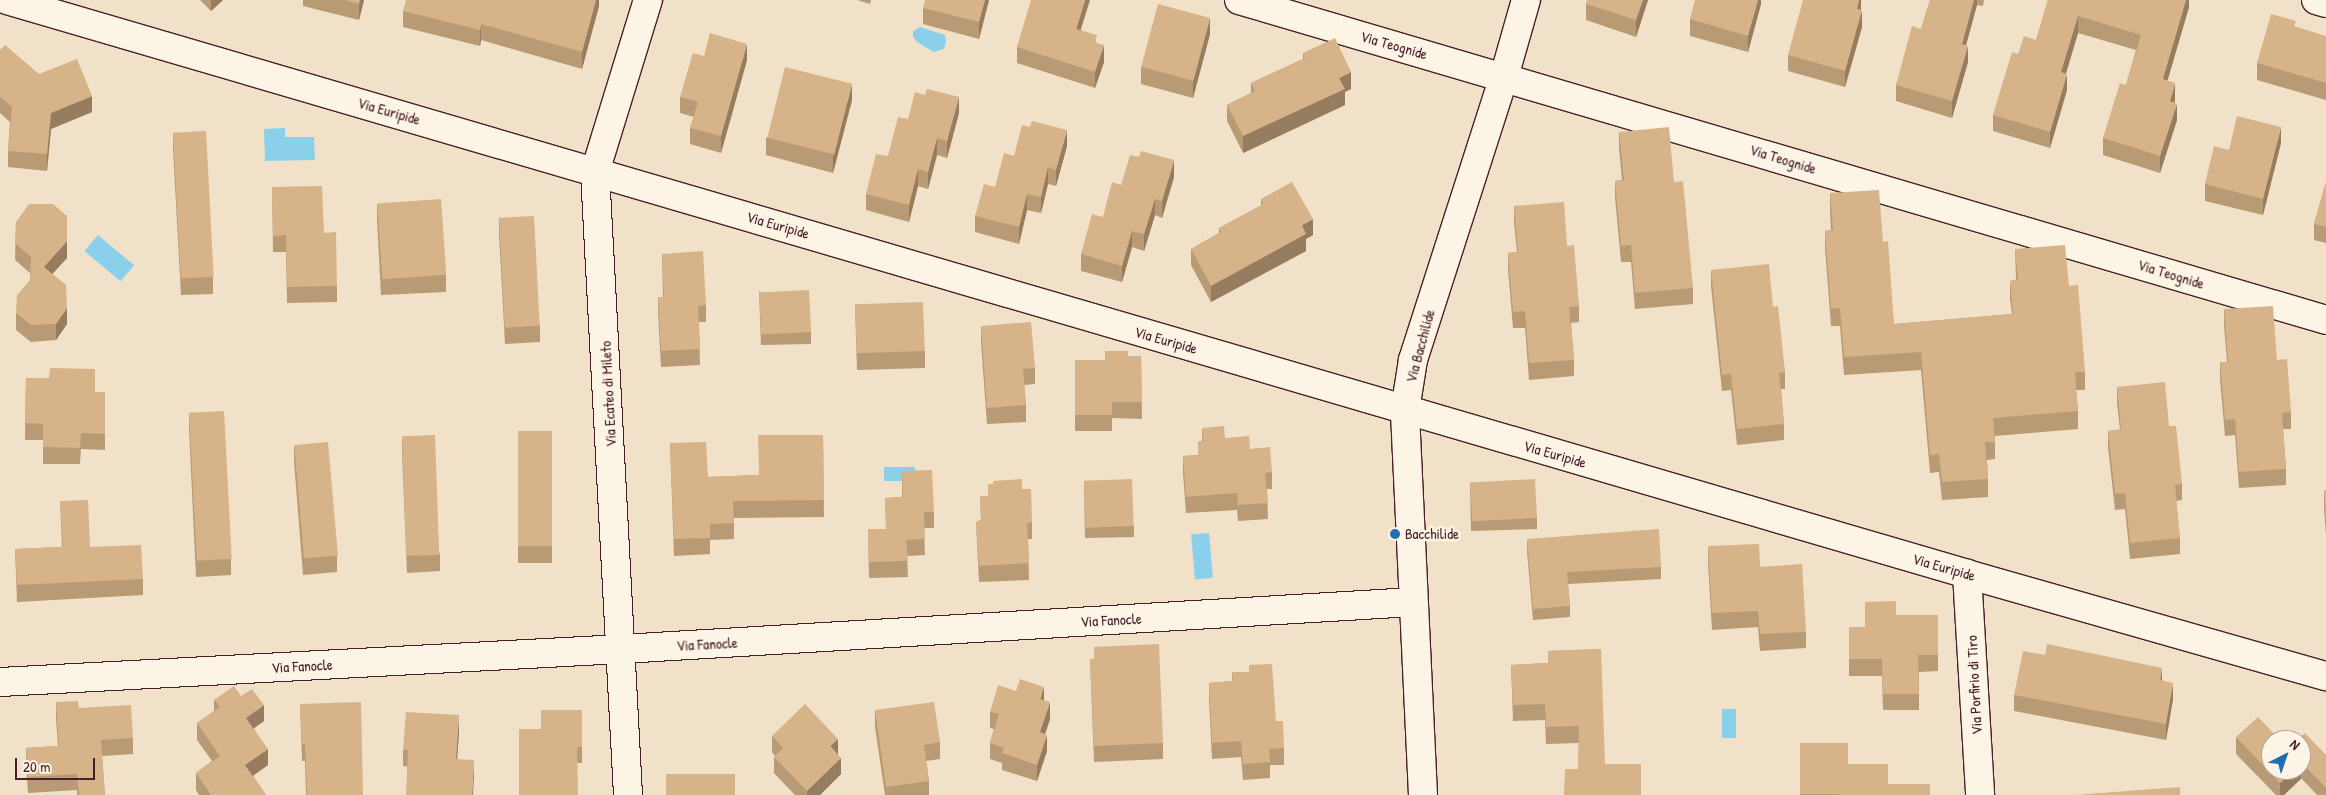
<!DOCTYPE html>
<html>
<head>
<meta charset="utf-8">
<style>
  body { margin:0 }
  #map { position:relative; width:2326px; height:795px; overflow:hidden; background:#f1e1c9; font-family:"Patrick Hand",sans-serif }
  div>[style] { position:absolute }
  [style*='--x'] { left:calc(var(--x)*1px); top:calc(var(--y)*1px); width:calc(var(--w)*1px); rotate:calc(var(--a)*1deg) }
  .water>* { inset:0; background:#8ad0eb; transform-origin:0 0 }
  .roads { filter:drop-shadow(1px 0 #4a1f2b) drop-shadow(-1px 0 #4a1f2b) drop-shadow(0 1px #4a1f2b) drop-shadow(0 -1px #4a1f2b) }
  .minor>* { height:28px; margin:-14px; padding:0 14px; transform-origin:14px; border-radius:14px; background:#fcf5e5 }
  .wall>* { inset:0; background:#b89a75; transform-origin:0 0 }
  .shaded-wall>* { inset:0; background:#967d5f }
  .building>* { inset:0; background:#d6b388; transform-origin:0 0 }
  .dots>* { width:14px; height:14px; translate:-50% -50%; box-sizing:border-box; border:2px solid #fcf5e5; border-radius:50% }
  span { translate:-50% -50%; white-space:nowrap; text-align:center; line-height:1.15; -webkit-text-stroke:5px #fcf5e5; paint-order:stroke }
  .street-label { font-size:15px; color:#4a1f2b }
  .poi-label { font-size:15px; color:#4a1f2b }
  .left { translate:0 -50%; text-align:left }
  .north { position:absolute; left:2261px; top:730px; width:50px; height:50px; box-sizing:border-box; background:#fcf5e5; border:1px solid #b59f9b; border-radius:50%; rotate:41deg; font-size:14px; font-weight:700; line-height:20px; text-align:center; color:#4a1f2b }
  .north::after { content:''; display:block; margin:auto; width:18px; height:22px; background:#1f6fb2; clip-path:polygon(50% 0,100% 100%,50% 72%,0 100%) }
  .scale { position:absolute; left:15px; top:758px; width:80px; height:22px; box-sizing:border-box; border:2px solid #4a1f2b; border-top:0; padding-left:6px; font-size:15px; line-height:18px; white-space:nowrap; color:#4a1f2b; -webkit-text-stroke:4px #fcf5e5; paint-order:stroke }
</style>
</head>
<body>
<div id="map">
  <div class="water">
    <i style="clip-path:polygon(920px 27px,945px 35px,946px 42px,944px 49px,934px 52px,917px 42px,913px 37px,913px 31px)"></i>
    <i style="clip-path:polygon(285px 128px,285px 137px,314px 137px,315px 160px,265px 161px,264px 129px)"></i>
    <i style="left:98px;top:235px;width:47px;height:21px;rotate:40deg"></i>
    <i style="left:915px;top:467px;width:14px;height:31px;rotate:90deg"></i>
    <i style="left:1209px;top:533px;width:45px;height:18px;rotate:85deg"></i>
    <i style="left:1722px;top:709px;width:14px;height:29px"></i>
  </div>
  <div class="roads">
    <div class="minor">
      <i style="--x:7;--y:0;--w:2042;--a:16.32"></i>
      <i style="--x:1967;--y:574;--w:373;--a:15.9"></i>
      <i style="--x:1239;--y:0;--w:1133;--a:16.4"></i>
      <i style="--x:2316;--y:0;--w:10;--a:17"></i>
      <i style="--x:1967;--y:574;--w:221;--a:86.6"></i>
      <i style="--x:0;--y:682;--w:623;--a:-3.04"></i>
      <i style="--x:622;--y:649;--w:792;--a:-3.4"></i>
      <i style="--x:628;--y:795;--w:624;--a:-93.03"></i>
      <i style="--x:595;--y:172;--w:180;--a:-72.9"></i>
      <i style="--x:1423;--y:795;--w:385;--a:-92.7"></i>
      <i style="--x:1405;--y:410;--w:51;--a:-80.9"></i>
      <i style="--x:1413;--y:360;--w:297;--a:-72.2"></i>
      <i style="--x:1504;--y:77;--w:80;--a:-74.1"></i>
    </div>
  </div>
  <div class="wall">
    <i style="clip-path:polygon(200px 0,223px 0,211px 11px)"></i>
    <i style="clip-path:polygon(303px 0,364px 0,359px 20px,303px 6px)"></i>
    <i style="clip-path:polygon(599px 0,599px 6px,582px 69px,481px 40px,480px 46px,403px 27px,403px 11px)"></i>
    <i style="clip-path:polygon(857px 0,871px 0,870px 4px)"></i>
    <i style="clip-path:polygon(989px 0,979px 39px,923px 24px,923px 8px)"></i>
    <i style="clip-path:polygon(1587px 0,1648px 0,1636px 37px,1586px 20px,1586px 4px)"></i>
    <i style="clip-path:polygon(1761px 0,1761px 4px,1748px 52px,1690px 36px,1690px 19px)"></i>
    <i style="clip-path:polygon(1861px 0,1861px 10px,1862px 27px,1845px 87px,1788px 71px,1788px 55px)"></i>
    <i style="clip-path:polygon(1930px 0,1984px 0,1983px 6px,1977px 5px,1966px 45px,1968px 62px,1952px 118px,1896px 101px,1896px 85px,1921px 29px)"></i>
    <i style="clip-path:polygon(2048px 0,2189px 0,2189px 7px,2167px 81px,2175px 100px,2174px 103px,2177px 120px,2160px 173px,2103px 155px,2103px 138px,2126px 85px,2136px 50px,2078px 33px,2066px 74px,2067px 90px,2050px 148px,1993px 131px,1993px 115px,2036px 40px)"></i>
    <i style="clip-path:polygon(1081px 30px,1097px 43px,1104px 62px,1095px 88px,1017px 63px,1017px 47px)"></i>
    <i style="clip-path:polygon(1210px 34px,1193px 98px,1141px 84px,1141px 67px)"></i>
    <i style="clip-path:polygon(2326px 36px,2326px 100px,2257px 80px,2257px 63px)"></i>
    <i style="clip-path:polygon(0 50px,39px 74px,92px 112px,51px 129px,47px 171px,8px 167px,8px 151px,10px 122px,0 113px)"></i>
    <i style="clip-path:polygon(1303px 53px,1351px 89px,1345px 92px,1345px 105px,1243px 153px,1227px 121px,1227px 105px,1251px 93px,1251px 83px,1303px 59px)"></i>
    <i style="clip-path:polygon(704px 56px,747px 60px,721px 153px,690px 144px,690px 128px,694px 117px,680px 113px,680px 97px)"></i>
    <i style="clip-path:polygon(852px 100px,833px 173px,766px 155px,766px 138px)"></i>
    <i style="clip-path:polygon(959px 113px,947px 158px,937px 155px,928px 189px,918px 186px,909px 222px,866px 210px,866px 194px,888px 156px,908px 119px)"></i>
    <i style="clip-path:polygon(173px 132px,213px 277px,213px 294px,181px 295px,173px 149px)"></i>
    <i style="clip-path:polygon(1619px 132px,1674px 182px,1693px 288px,1693px 304px,1635px 309px,1631px 262px,1621px 262px,1615px 197px,1615px 181px,1622px 180px,1619px 148px)"></i>
    <i style="clip-path:polygon(2281px 143px,2263px 215px,2205px 201px,2205px 184px,2229px 150px)"></i>
    <i style="clip-path:polygon(1067px 146px,1056px 186px,1048px 184px,1041px 213px,1027px 210px,1019px 244px,975px 232px,975px 216px,995px 187px,1014px 156px)"></i>
    <i style="clip-path:polygon(1174px 177px,1162px 218px,1155px 215px,1144px 251px,1132px 247px,1122px 282px,1081px 271px,1081px 254px,1103px 217px)"></i>
    <i style="clip-path:polygon(2326px 182px,2326px 243px,2314px 240px,2314px 224px)"></i>
    <i style="clip-path:polygon(272px 187px,324px 233px,337px 286px,337px 302px,287px 303px,286px 252px,273px 252px)"></i>
    <i style="clip-path:polygon(1830px 193px,1883px 242px,1894px 324px,2012px 314px,2010px 299px,2010px 281px,2016px 280px,2015px 249px,2069px 286px,2085px 372px,2085px 390px,2076px 390px,2078px 411px,2078px 429px,1995px 436px,1995px 459px,1987px 460px,1988px 479px,1988px 497px,1942px 500px,1939px 472px,1930px 473px,1921px 370px,1844px 375px,1840px 326px,1831px 326px,1825px 248px,1825px 231px,1831px 230px,1830px 211px)"></i>
    <i style="clip-path:polygon(1261px 199px,1313px 235px,1306px 239px,1306px 251px,1211px 302px,1191px 265px,1191px 249px,1219px 233px,1219px 228px,1261px 206px)"></i>
    <i style="clip-path:polygon(377px 204px,446px 275px,446px 292px,381px 295px,377px 220px)"></i>
    <i style="clip-path:polygon(1514px 206px,1567px 246px,1579px 306px,1579px 322px,1571px 323px,1574px 360px,1574px 376px,1529px 380px,1525px 328px,1513px 328px,1508px 269px,1508px 253px,1517px 252px,1514px 222px)"></i>
    <i style="clip-path:polygon(499px 217px,540px 326px,540px 342px,505px 344px,499px 234px)"></i>
    <i style="clip-path:polygon(16px 222px,67px 258px,52px 274px,67px 324px,56px 340px,31px 342px,16px 330px,16px 313px,30px 280px,30px 273px,15px 260px)"></i>
    <i style="clip-path:polygon(662px 254px,706px 305px,706px 322px,699px 322px,700px 365px,661px 367px,658px 313px,658px 297px,663px 297px)"></i>
    <i style="clip-path:polygon(1711px 270px,1773px 307px,1785px 372px,1785px 389px,1781px 389px,1784px 424px,1784px 440px,1737px 445px,1731px 390px,1722px 391px,1711px 286px)"></i>
    <i style="clip-path:polygon(759px 291px,811px 332px,811px 344px,761px 345px)"></i>
    <i style="clip-path:polygon(855px 305px,925px 351px,925px 368px,857px 370px)"></i>
    <i style="clip-path:polygon(2224px 309px,2277px 360px,2291px 412px,2291px 429px,2283px 429px,2286px 469px,2286px 485px,2239px 488px,2235px 435px,2225px 436px,2220px 379px,2220px 362px,2227px 362px,2224px 325px)"></i>
    <i style="clip-path:polygon(981px 326px,1035px 368px,1035px 384px,1024px 385px,1026px 405px,1026px 422px,987px 424px,981px 343px)"></i>
    <i style="clip-path:polygon(1128px 356px,1141px 356px,1142px 419px,1112px 418px,1112px 431px,1075px 431px,1075px 360px,1105px 360px)"></i>
    <i style="clip-path:polygon(26px 378px,95px 392px,105px 392px,105px 450px,81px 449px,80px 464px,43px 464px,43px 440px,25px 440px)"></i>
    <i style="clip-path:polygon(2117px 387px,2169px 426px,2182px 484px,2182px 500px,2176px 501px,2180px 538px,2180px 554px,2130px 559px,2125px 509px,2115px 510px,2108px 447px,2108px 431px,2120px 430px,2117px 403px)"></i>
    <i style="clip-path:polygon(189px 413px,231px 559px,231px 575px,196px 577px,189px 429px)"></i>
    <i style="clip-path:polygon(1202px 428px,1250px 449px,1272px 472px,1272px 489px,1267px 489px,1268px 519px,1238px 521px,1237px 510px,1186px 513px,1183px 473px,1183px 456px,1198px 455px,1198px 442px,1202px 441px)"></i>
    <i style="left:552px;top:431px;width:132px;height:34px;rotate:90deg"></i>
    <i style="clip-path:polygon(823px 435px,824px 517px,734px 518px,734px 539px,710px 540px,710px 554px,674px 556px,670px 443px,708px 477px,758px 475px)"></i>
    <i style="clip-path:polygon(402px 437px,440px 555px,440px 571px,407px 573px,402px 453px)"></i>
    <i style="clip-path:polygon(294px 445px,337px 556px,337px 572px,303px 575px,294px 461px)"></i>
    <i style="clip-path:polygon(902px 471px,934px 512px,934px 528px,924px 528px,925px 555px,907px 556px,908px 577px,869px 578px,868px 529px,886px 529px,885px 498px,902px 497px)"></i>
    <i style="clip-path:polygon(1084px 481px,1134px 526px,1134px 537px,1085px 538px)"></i>
    <i style="clip-path:polygon(1470px 482px,1537px 518px,1537px 529px,1471px 531px)"></i>
    <i style="clip-path:polygon(988px 484px,1022px 489px,1032px 522px,1032px 539px,1028px 539px,1029px 580px,979px 582px,976px 522px,981px 520px,980px 496px,988px 496px)"></i>
    <i style="clip-path:polygon(2324px 490px,2326px 490px,2326px 536px,2324px 507px)"></i>
    <i style="clip-path:polygon(60px 501px,90px 547px,143px 579px,143px 595px,17px 602px,15px 549px,62px 547px)"></i>
    <i style="clip-path:polygon(1527px 539px,1661px 567px,1661px 579px,1568px 584px,1570px 606px,1570px 617px,1533px 620px,1527px 551px)"></i>
    <i style="clip-path:polygon(1708px 546px,1760px 567px,1806px 632px,1806px 648px,1760px 651px,1758px 627px,1712px 630px,1708px 563px)"></i>
    <i style="clip-path:polygon(1896px 615px,1938px 615px,1938px 671px,1919px 672px,1919px 710px,1883px 710px,1882px 676px,1849px 676px,1849px 627px,1865px 627px)"></i>
    <i style="clip-path:polygon(1094px 647px,1163px 743px,1163px 759px,1094px 762px,1090px 659px,1094px 659px)"></i>
    <i style="clip-path:polygon(1601px 649px,1578px 769px,1579px 743px,1546px 744px,1545px 720px,1513px 721px,1511px 665px,1548px 663px,1548px 651px)"></i>
    <i style="clip-path:polygon(1232px 672px,1276px 721px,1284px 748px,1284px 765px,1270px 765px,1270px 778px,1243px 780px,1241px 757px,1212px 759px,1209px 699px,1209px 683px,1232px 681px)"></i>
    <i style="clip-path:polygon(2162px 681px,2173px 699px,2166px 740px,2014px 711px,2014px 695px)"></i>
    <i style="clip-path:polygon(241px 696px,264px 721px,254px 728px,268px 765px,253px 776px,266px 795px,199px 795px,196px 790px,196px 773px,212px 761px,197px 740px,197px 723px,214px 711px,214px 700px)"></i>
    <i style="clip-path:polygon(1044px 701px,1050px 719px,1045px 734px,1047px 751px,1037px 781px,1002px 770px,1002px 763px,990px 759px,990px 743px,994px 729px,990px 728px,990px 712px)"></i>
    <i style="clip-path:polygon(56px 702px,79px 708px,133px 738px,133px 754px,102px 756px,105px 795px,77px 795px,77px 790px,28px 793px,26px 764px,26px 748px,58px 746px,56px 718px)"></i>
    <i style="clip-path:polygon(300px 704px,363px 795px,306px 795px,305px 761px,302px 761px)"></i>
    <i style="clip-path:polygon(582px 710px,582px 763px,578px 763px,541px 729px)"></i>
    <i style="clip-path:polygon(875px 710px,940px 742px,940px 759px,926px 761px,929px 781px,929px 795px,885px 795px,875px 727px)"></i>
    <i style="clip-path:polygon(459px 732px,457px 759px,474px 776px,403px 766px,403px 750px)"></i>
    <i style="clip-path:polygon(772px 736px,838px 754px,841px 774px,820px 795px,795px 795px,774px 773px,774px 757px,775px 756px,772px 752px)"></i>
    <i style="clip-path:polygon(2236px 737px,2271px 770px,2301px 740px,2326px 755px,2326px 795px,2317px 795px,2301px 778px,2284px 795px,2276px 795px,2236px 754px)"></i>
    <i style="clip-path:polygon(1800px 743px,1848px 764px,1888px 784px,1930px 795px,1800px 795px)"></i>
  </div>
  <div class="shaded-wall">
    <i style="clip-path:polygon(211px 0,223px 0,211px 11px)"></i>
    <i style="clip-path:polygon(360px 0,364px 0,359px 20px,359px 4px)"></i>
    <i style="clip-path:polygon(596px 0,599px 0,599px 6px,582px 69px,582px 52px)"></i>
    <i style="clip-path:polygon(985px 0,989px 0,979px 39px,979px 22px)"></i>
    <i style="clip-path:polygon(1085px 0,1090px 0,1076px 45px,1076px 29px)"></i>
    <i style="clip-path:polygon(1643px 0,1648px 0,1636px 37px,1636px 20px)"></i>
    <i style="clip-path:polygon(1758px 0,1761px 0,1761px 4px,1748px 52px,1748px 36px)"></i>
    <i style="clip-path:polygon(1859px 0,1861px 0,1861px 8px,1857px 25px,1857px 9px)"></i>
    <i style="clip-path:polygon(1974px 0,1977px 0,1977px 5px,1962px 60px,1962px 44px)"></i>
    <i style="clip-path:polygon(2186px 0,2189px 0,2189px 7px,2163px 96px,2163px 79px)"></i>
    <i style="clip-path:polygon(1862px 10px,1862px 27px,1845px 87px,1845px 71px)"></i>
    <i style="clip-path:polygon(2078px 16px,2078px 33px,2061px 89px,2061px 72px)"></i>
    <i style="clip-path:polygon(1210px 18px,1210px 34px,1193px 98px,1193px 82px)"></i>
    <i style="clip-path:polygon(481px 24px,481px 40px,480px 46px,480px 30px)"></i>
    <i style="clip-path:polygon(747px 44px,747px 60px,721px 153px,721px 136px)"></i>
    <i style="clip-path:polygon(1104px 45px,1104px 62px,1095px 88px,1095px 72px)"></i>
    <i style="clip-path:polygon(1968px 46px,1968px 62px,1952px 118px,1952px 101px)"></i>
    <i style="clip-path:polygon(1351px 72px,1351px 89px,1345px 92px,1345px 105px,1243px 153px,1243px 136px,1339px 78px)"></i>
    <i style="clip-path:polygon(2067px 74px,2067px 90px,2050px 148px,2050px 132px)"></i>
    <i style="clip-path:polygon(2175px 83px,2175px 100px,2170px 118px,2170px 101px)"></i>
    <i style="clip-path:polygon(852px 84px,852px 100px,833px 173px,833px 157px)"></i>
    <i style="clip-path:polygon(92px 96px,92px 112px,51px 129px,47px 171px,47px 154px,51px 113px)"></i>
    <i style="clip-path:polygon(959px 97px,959px 113px,947px 158px,947px 141px)"></i>
    <i style="clip-path:polygon(2177px 104px,2177px 120px,2160px 173px,2160px 156px)"></i>
    <i style="clip-path:polygon(2281px 127px,2281px 143px,2263px 215px,2263px 199px)"></i>
    <i style="clip-path:polygon(1067px 130px,1067px 146px,1056px 186px,1056px 170px)"></i>
    <i style="clip-path:polygon(937px 138px,937px 155px,928px 189px,928px 172px)"></i>
    <i style="clip-path:polygon(1174px 160px,1174px 177px,1162px 218px,1162px 201px)"></i>
    <i style="clip-path:polygon(1048px 167px,1048px 184px,1041px 213px,1041px 197px)"></i>
    <i style="clip-path:polygon(918px 169px,918px 186px,909px 222px,909px 205px)"></i>
    <i style="clip-path:polygon(1027px 194px,1027px 210px,1019px 244px,1019px 227px)"></i>
    <i style="clip-path:polygon(1155px 199px,1155px 215px,1144px 251px,1144px 234px)"></i>
    <i style="clip-path:polygon(1313px 219px,1313px 235px,1306px 239px,1306px 251px,1211px 302px,1211px 286px,1302px 225px)"></i>
    <i style="clip-path:polygon(1132px 231px,1132px 247px,1122px 282px,1122px 266px)"></i>
    <i style="clip-path:polygon(67px 241px,67px 258px,44px 283px,44px 267px)"></i>
    <i style="clip-path:polygon(67px 308px,67px 324px,56px 340px,56px 324px)"></i>
    <i style="clip-path:polygon(2162px 668px,2162px 684px,2160px 680px)"></i>
    <i style="clip-path:polygon(2173px 683px,2173px 699px,2166px 740px,2166px 724px)"></i>
    <i style="clip-path:polygon(1044px 687px,1044px 703px,1040px 699px)"></i>
    <i style="clip-path:polygon(1050px 702px,1050px 719px,1040px 749px,1040px 732px)"></i>
    <i style="clip-path:polygon(264px 705px,264px 721px,246px 734px,246px 718px)"></i>
    <i style="clip-path:polygon(459px 715px,459px 732px,456px 775px,456px 759px)"></i>
    <i style="clip-path:polygon(1047px 735px,1047px 751px,1037px 781px,1037px 765px)"></i>
    <i style="clip-path:polygon(838px 739px,838px 755px,830px 746px)"></i>
    <i style="clip-path:polygon(268px 749px,268px 765px,245px 781px,245px 765px)"></i>
    <i style="clip-path:polygon(841px 758px,841px 774px,820px 795px,807px 795px,807px 791px)"></i>
    <i style="clip-path:polygon(474px 760px,474px 776px,473px 795px,472px 795px)"></i>
    <i style="clip-path:polygon(2301px 762px,2301px 779px,2284px 795px,2280px 795px,2280px 783px,2293px 770px,2301px 770px)"></i>
  </div>
  <div class="building">
    <i style="clip-path:polygon(345px 0,360px 0,359px 4px)"></i>
    <i style="clip-path:polygon(406px 0,596px 0,582px 52px,481px 24px,480px 30px,403px 11px)"></i>
    <i style="clip-path:polygon(925px 0,985px 0,979px 22px,923px 8px)"></i>
    <i style="clip-path:polygon(1031px 0,1085px 0,1076px 29px,1097px 35px,1095px 43px,1104px 45px,1095px 72px,1017px 47px)"></i>
    <i style="clip-path:polygon(1587px 0,1643px 0,1636px 20px,1586px 4px)"></i>
    <i style="clip-path:polygon(1695px 0,1758px 0,1748px 36px,1690px 19px)"></i>
    <i style="clip-path:polygon(1803px 0,1859px 0,1857px 9px,1862px 10px,1845px 71px,1788px 55px)"></i>
    <i style="clip-path:polygon(1930px 0,1974px 0,1962px 44px,1968px 46px,1952px 101px,1896px 85px,1912px 26px,1921px 29px)"></i>
    <i style="clip-path:polygon(2048px 0,2186px 0,2163px 79px,2175px 83px,2170px 101px,2177px 104px,2160px 156px,2103px 138px,2120px 83px,2126px 85px,2141px 35px,2078px 16px,2061px 72px,2067px 74px,2050px 132px,1993px 115px,2012px 52px,2018px 54px,2024px 36px,2036px 40px)"></i>
    <i style="left:1158px;top:4px;width:54px;height:65px;rotate:15deg"></i>
    <i style="clip-path:polygon(2271px 14px,2296px 21px,2294px 26px,2326px 36px,2326px 83px,2257px 63px)"></i>
    <i style="clip-path:polygon(710px 33px,747px 44px,721px 136px,690px 128px,698px 102px,680px 97px,693px 53px,704px 56px)"></i>
    <i style="clip-path:polygon(1335px 38px,1351px 72px,1339px 78px,1345px 89px,1243px 136px,1227px 105px,1255px 91px,1251px 83px,1305px 58px,1303px 53px)"></i>
    <i style="clip-path:polygon(5px 45px,39px 74px,77px 59px,92px 96px,51px 113px,47px 154px,8px 151px,12px 107px,0 97px,0 50px)"></i>
    <i style="left:785px;top:67px;width:69px;height:73px;rotate:14deg"></i>
    <i style="clip-path:polygon(927px 89px,959px 97px,947px 141px,937px 138px,928px 172px,918px 169px,909px 205px,866px 194px,876px 154px,888px 156px,898px 117px,908px 119px,915px 92px,925px 95px)"></i>
    <i style="clip-path:polygon(2237px 116px,2281px 127px,2263px 199px,2205px 184px,2214px 146px,2229px 150px)"></i>
    <i style="clip-path:polygon(1032px 121px,1067px 130px,1056px 170px,1048px 167px,1041px 197px,1027px 194px,1019px 227px,975px 216px,984px 184px,995px 187px,1004px 153px,1014px 156px,1022px 125px,1030px 127px)"></i>
    <i style="clip-path:polygon(1669px 127px,1674px 182px,1683px 181px,1693px 288px,1635px 293px,1631px 245px,1621px 246px,1615px 181px,1624px 180px,1619px 132px)"></i>
    <i style="left:206px;top:131px;width:146px;height:33px;rotate:87deg"></i>
    <i style="clip-path:polygon(1141px 151px,1174px 160px,1162px 201px,1155px 199px,1144px 234px,1132px 231px,1122px 266px,1081px 254px,1092px 214px,1103px 217px,1112px 182px,1121px 185px,1130px 155px,1139px 157px)"></i>
    <i style="clip-path:polygon(1292px 182px,1313px 219px,1302px 225px,1306px 234px,1211px 286px,1191px 249px,1221px 232px,1219px 228px,1263px 204px,1261px 199px)"></i>
    <i style="clip-path:polygon(2326px 182px,2326px 227px,2314px 224px)"></i>
    <i style="clip-path:polygon(322px 186px,324px 233px,336px 232px,337px 286px,287px 287px,286px 235px,273px 236px,272px 187px)"></i>
    <i style="clip-path:polygon(1879px 190px,1883px 242px,1888px 241px,1894px 324px,2013px 314px,2010px 281px,2018px 280px,2015px 249px,2065px 245px,2069px 286px,2078px 285px,2085px 372px,2075px 372px,2078px 411px,1993px 418px,1995px 442px,1985px 442px,1988px 479px,1942px 482px,1939px 454px,1930px 455px,1921px 352px,1844px 357px,1840px 308px,1831px 309px,1825px 231px,1833px 230px,1830px 193px)"></i>
    <i style="left:441px;top:199px;width:76px;height:64px;rotate:86deg"></i>
    <i style="clip-path:polygon(1564px 202px,1567px 246px,1574px 245px,1579px 306px,1569px 307px,1574px 360px,1529px 363px,1525px 311px,1513px 312px,1508px 253px,1518px 252px,1514px 206px)"></i>
    <i style="clip-path:polygon(29px 204px,53px 204px,67px 216px,67px 241px,44px 267px,66px 285px,67px 308px,56px 324px,31px 325px,16px 313px,17px 295px,30px 280px,31px 257px,15px 243px,16px 222px)"></i>
    <i style="left:534px;top:216px;width:110px;height:35px;rotate:87deg"></i>
    <i style="clip-path:polygon(703px 251px,706px 305px,698px 306px,700px 349px,661px 351px,658px 297px,664px 297px,662px 254px)"></i>
    <i style="clip-path:polygon(1769px 264px,1773px 307px,1778px 306px,1785px 372px,1779px 373px,1784px 424px,1737px 429px,1731px 374px,1722px 375px,1711px 270px)"></i>
    <i style="left:809px;top:290px;width:42px;height:50px;rotate:87deg"></i>
    <i style="left:923px;top:302px;width:49px;height:68px;rotate:88deg"></i>
    <i style="clip-path:polygon(2273px 306px,2277px 360px,2287px 359px,2291px 412px,2282px 413px,2286px 469px,2239px 472px,2235px 419px,2225px 420px,2220px 362px,2228px 362px,2224px 309px)"></i>
    <i style="clip-path:polygon(1031px 322px,1035px 368px,1023px 369px,1026px 405px,987px 408px,981px 326px)"></i>
    <i style="clip-path:polygon(1105px 351px,1128px 351px,1128px 356px,1141px 356px,1142px 402px,1112px 402px,1112px 415px,1075px 415px,1075px 360px,1105px 360px)"></i>
    <i style="clip-path:polygon(50px 368px,95px 369px,95px 392px,105px 392px,105px 434px,81px 433px,80px 448px,43px 447px,43px 424px,25px 423px,26px 378px,49px 378px)"></i>
    <i style="clip-path:polygon(2165px 382px,2169px 426px,2176px 426px,2182px 484px,2175px 485px,2180px 538px,2130px 543px,2125px 493px,2115px 494px,2108px 431px,2121px 429px,2117px 387px)"></i>
    <i style="left:224px;top:411px;width:148px;height:35px;rotate:87deg"></i>
    <i style="clip-path:polygon(1224px 426px,1225px 438px,1249px 436px,1250px 449px,1270px 447px,1272px 472px,1265px 473px,1268px 503px,1238px 505px,1237px 493px,1186px 497px,1183px 456px,1198px 455px,1198px 442px,1203px 441px,1202px 428px)"></i>
    <i style="left:552px;top:431px;width:115px;height:34px;rotate:90deg"></i>
    <i style="left:435px;top:435px;width:120px;height:33px;rotate:88deg"></i>
    <i style="clip-path:polygon(758px 435px,823px 435px,824px 500px,733px 501px,734px 523px,710px 524px,710px 538px,674px 539px,670px 443px,706px 442px,708px 477px,759px 475px)"></i>
    <i style="left:328px;top:442px;width:114px;height:34px;rotate:85deg"></i>
    <i style="clip-path:polygon(932px 470px,934px 512px,924px 512px,925px 539px,906px 540px,908px 561px,869px 562px,868px 529px,886px 529px,885px 498px,903px 497px,902px 471px)"></i>
    <i style="clip-path:polygon(1022px 479px,1022px 489px,1031px 489px,1032px 522px,1027px 523px,1029px 563px,979px 566px,976px 522px,981px 520px,980px 496px,988px 496px,988px 484px,993px 484px,993px 481px)"></i>
    <i style="left:1132px;top:479px;width:47px;height:48px;rotate:88deg"></i>
    <i style="left:1535px;top:479px;width:39px;height:65px;rotate:87deg"></i>
    <i style="clip-path:polygon(2324px 490px,2326px 490px,2326px 520px)"></i>
    <i style="clip-path:polygon(88px 500px,90px 547px,141px 545px,143px 579px,17px 585px,15px 549px,63px 547px,60px 501px)"></i>
    <i style="clip-path:polygon(1659px 529px,1661px 567px,1567px 572px,1570px 606px,1533px 609px,1527px 539px)"></i>
    <i style="clip-path:polygon(1759px 544px,1760px 567px,1802px 564px,1806px 632px,1760px 634px,1758px 611px,1712px 613px,1708px 546px)"></i>
    <i style="clip-path:polygon(1896px 601px,1896px 615px,1938px 615px,1938px 655px,1918px 655px,1919px 694px,1883px 694px,1882px 659px,1849px 659px,1849px 627px,1865px 627px,1865px 602px)"></i>
    <i style="clip-path:polygon(1159px 644px,1163px 743px,1094px 746px,1090px 659px,1094px 659px,1094px 647px)"></i>
    <i style="clip-path:polygon(2047px 644px,2162px 668px,2160px 680px,2173px 683px,2166px 724px,2014px 695px,2023px 651px,2045px 655px)"></i>
    <i style="clip-path:polygon(1601px 649px,1605px 764px,1641px 764px,1641px 795px,1564px 795px,1565px 769px,1578px 769px,1579px 726px,1546px 727px,1545px 704px,1513px 705px,1511px 665px,1548px 663px,1548px 651px)"></i>
    <i style="clip-path:polygon(1272px 664px,1276px 721px,1283px 721px,1284px 748px,1269px 749px,1270px 762px,1243px 764px,1241px 741px,1212px 743px,1209px 683px,1233px 681px,1232px 672px,1249px 672px,1249px 665px)"></i>
    <i style="clip-path:polygon(1020px 679px,1044px 687px,1040px 699px,1050px 702px,1040px 732px,1047px 735px,1037px 765px,1002px 753px,1004px 748px,990px 743px,999px 714px,990px 712px,998px 685px,1016px 691px)"></i>
    <i style="clip-path:polygon(234px 686px,241px 696px,252px 689px,264px 705px,246px 718px,268px 749px,245px 765px,266px 795px,211px 795px,196px 773px,220px 756px,197px 723px,220px 707px,214px 700px)"></i>
    <i style="clip-path:polygon(78px 701px,79px 708px,131px 705px,133px 738px,101px 740px,105px 795px,79px 795px,77px 774px,28px 777px,26px 748px,59px 746px,56px 702px)"></i>
    <i style="clip-path:polygon(361px 702px,363px 795px,307px 795px,305px 744px,302px 744px,300px 704px)"></i>
    <i style="clip-path:polygon(934px 702px,940px 742px,924px 745px,929px 781px,886px 787px,875px 710px)"></i>
    <i style="clip-path:polygon(805px 704px,838px 739px,830px 746px,841px 758px,807px 791px,774px 757px,783px 748px,772px 736px)"></i>
    <i style="clip-path:polygon(541px 710px,582px 710px,582px 747px,577px 747px,578px 795px,519px 795px,519px 729px,541px 729px)"></i>
    <i style="clip-path:polygon(406px 712px,459px 715px,456px 759px,474px 760px,472px 795px,406px 795px,408px 750px,403px 750px)"></i>
    <i style="clip-path:polygon(2258px 717px,2280px 740px,2271px 740px,2271px 770px,2293px 770px,2280px 783px,2236px 737px)"></i>
    <i style="clip-path:polygon(2305px 733px,2326px 755px,2326px 788px,2301px 762px,2301px 740px,2297px 740px)"></i>
    <i style="clip-path:polygon(1800px 743px,1848px 743px,1848px 764px,1888px 764px,1888px 784px,1930px 784px,1930px 795px,1839px 795px,1839px 794px,1800px 794px)"></i>
    <i style="left:735px;top:774px;width:21px;height:69px;rotate:90deg"></i>
    <i style="clip-path:polygon(2180px 787px,2180px 795px,2075px 795px)"></i>
  </div>
  <div class="dots">
    <i style="left:1395px;top:534px;background:#1f6fb2"></i>
  </div>
  <div class="street-label">
    <span style="left:1394px;top:45px;rotate:16deg">Via Teognide</span>
    <span style="left:389px;top:111px;rotate:16deg">Via Euripide</span>
    <span style="left:1783px;top:159px;rotate:17deg">Via Teognide</span>
    <span style="left:778px;top:225px;rotate:16deg">Via Euripide</span>
    <span style="left:2171px;top:274px;rotate:17deg">Via Teognide</span>
    <span style="left:1166px;top:340px;rotate:16deg">Via Euripide</span>
    <span style="left:1420px;top:346px;rotate:-75deg">Via Bacchilide</span>
    <span style="left:608px;top:394px;rotate:-93deg">Via Ecateo di Mileto</span>
    <span style="left:1555px;top:454px;rotate:16deg">Via Euripide</span>
    <span style="left:1944px;top:567px;rotate:16deg">Via Euripide</span>
    <span style="left:1111px;top:620px;rotate:-3deg">Via Fanocle</span>
    <span style="left:707px;top:644px;rotate:-3deg">Via Fanocle</span>
    <span style="left:302px;top:666px;rotate:-3deg">Via Fanocle</span>
    <span style="left:1974px;top:685px;rotate:-93deg">Via Porfirio di Tiro</span>
  </div>
  <div class="poi-label">
    <span class="left" style="left:1405px;top:534px">Bacchilide</span>
  </div>
  <div class="north">N</div>
  <div class="scale">20 m</div>
</div>
</body>
</html>
